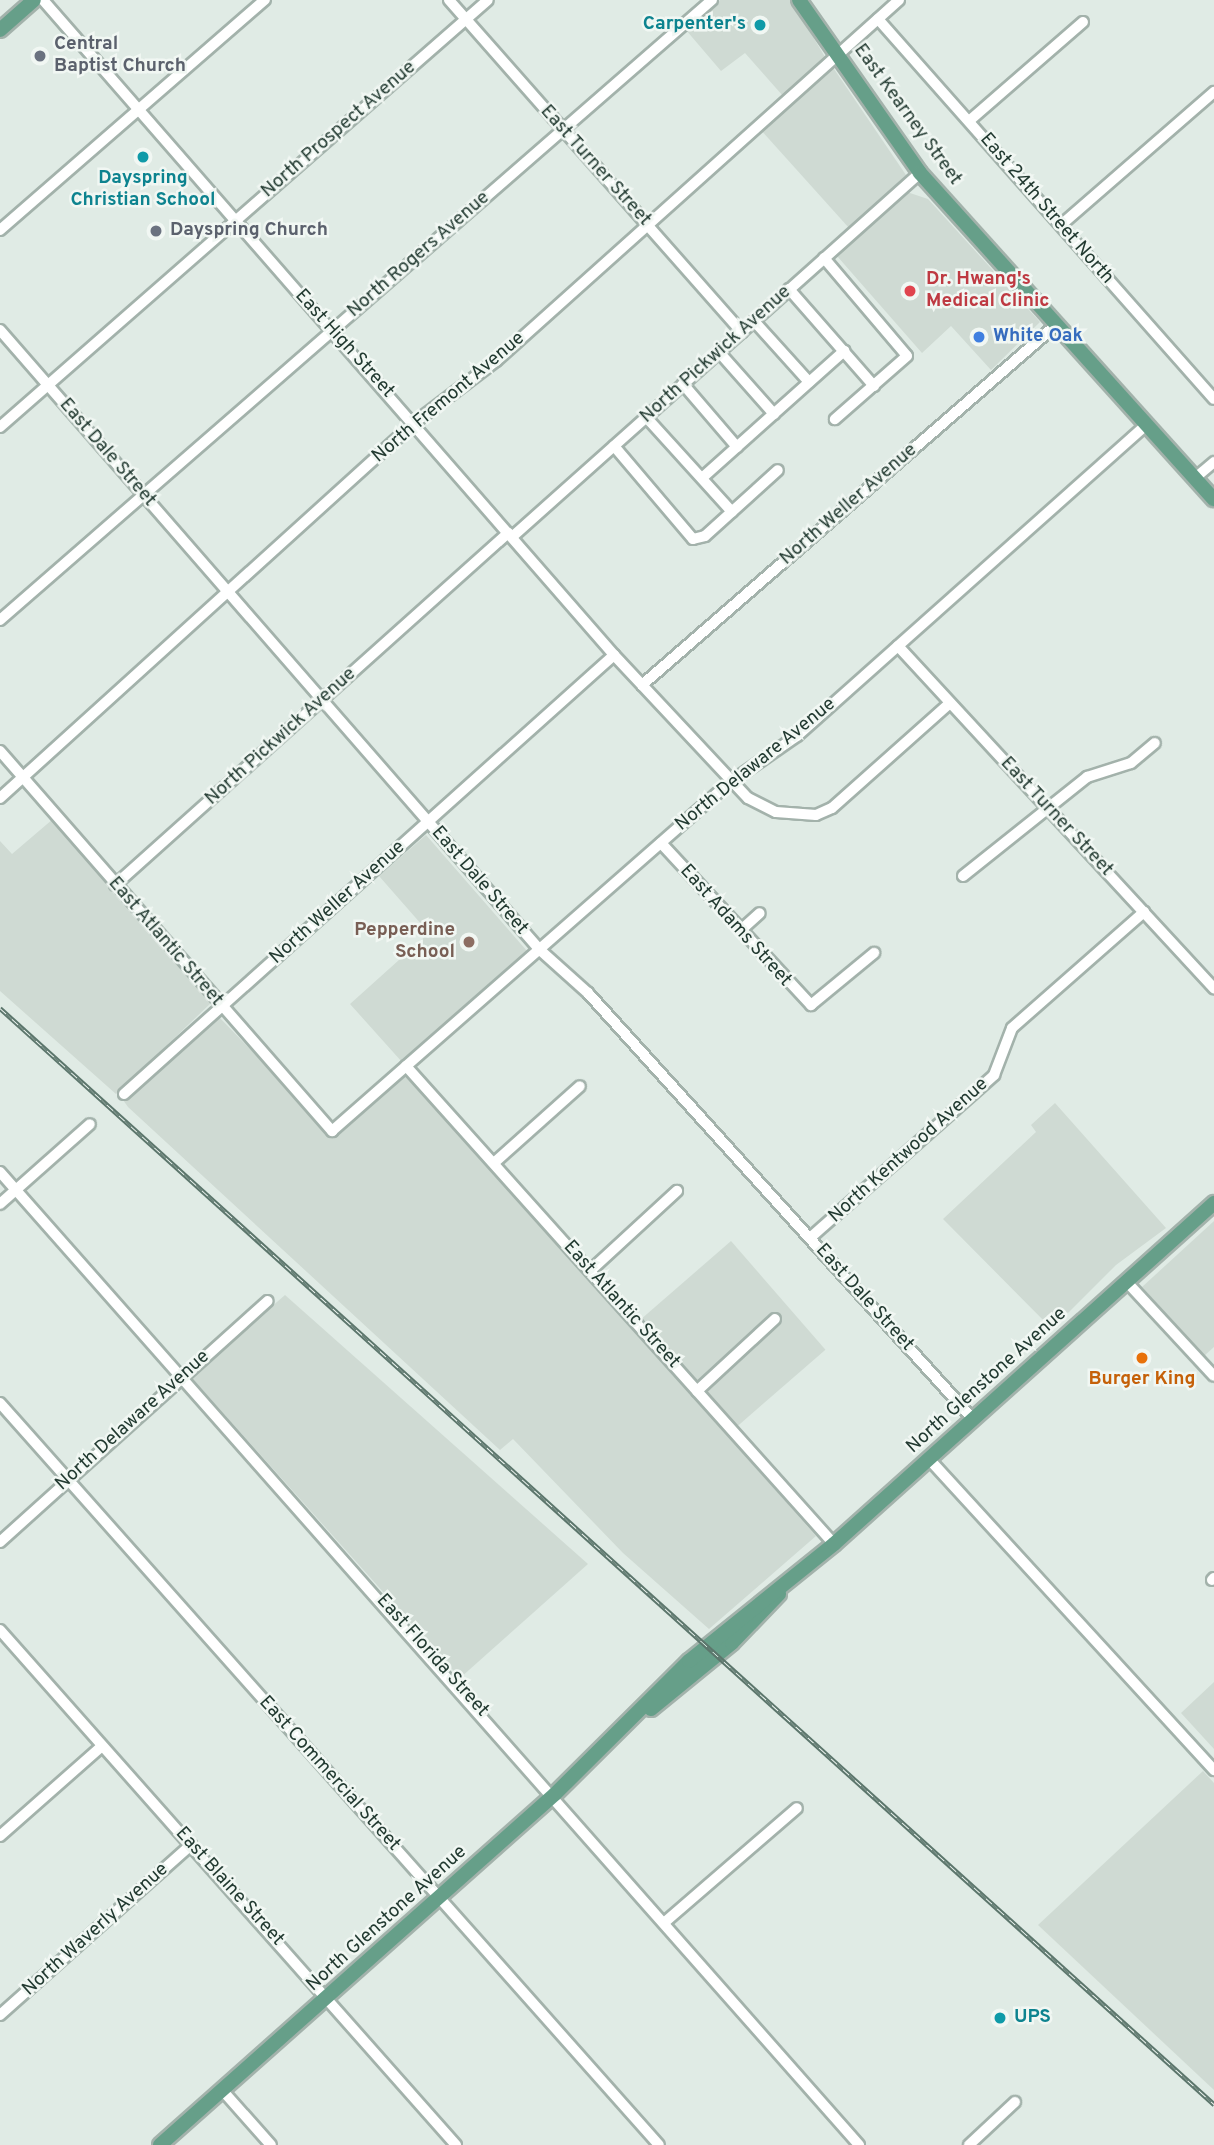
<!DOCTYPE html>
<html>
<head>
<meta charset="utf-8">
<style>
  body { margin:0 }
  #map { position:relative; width:1214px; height:2145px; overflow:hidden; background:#e0ebe5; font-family:Overpass,sans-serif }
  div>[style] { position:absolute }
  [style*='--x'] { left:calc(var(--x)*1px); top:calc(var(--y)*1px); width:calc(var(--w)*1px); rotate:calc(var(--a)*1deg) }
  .built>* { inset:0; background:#cfdad3; transform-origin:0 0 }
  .roads { filter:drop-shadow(2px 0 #a3b2ab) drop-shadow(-2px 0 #a3b2ab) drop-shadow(0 2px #a3b2ab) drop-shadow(0 -2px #a3b2ab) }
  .minor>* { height:10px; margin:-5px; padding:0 5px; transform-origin:5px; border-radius:5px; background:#fff }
  .major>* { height:14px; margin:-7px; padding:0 7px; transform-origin:7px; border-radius:7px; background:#669f89 }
  .rail>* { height:5px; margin-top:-2.5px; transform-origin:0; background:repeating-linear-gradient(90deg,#f1f7f3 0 8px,#5c766c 0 16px); box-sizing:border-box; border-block:2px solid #5c766c }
  .dots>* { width:19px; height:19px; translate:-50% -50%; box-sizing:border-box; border:4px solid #f1f7f3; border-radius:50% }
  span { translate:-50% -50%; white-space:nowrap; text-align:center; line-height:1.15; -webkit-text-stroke:5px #f1f7f3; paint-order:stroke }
  .culture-label { font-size:19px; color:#0d838f; font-weight:700 }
  .right { translate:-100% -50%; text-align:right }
  .left { translate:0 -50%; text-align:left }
  .worship-label { font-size:19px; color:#5b616d; font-weight:700 }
  .street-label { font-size:19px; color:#223a31 }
  .health-label { font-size:19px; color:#be3a42; font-weight:700 }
  .shop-label { font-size:19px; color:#366cbe; font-weight:700 }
  .education-label { font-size:19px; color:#785e54; font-weight:700 }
  .food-label { font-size:19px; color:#c56008; font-weight:700 }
</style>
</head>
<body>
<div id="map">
  <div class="built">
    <i style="clip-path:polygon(720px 0,791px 0,825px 57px,783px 96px,745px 53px,721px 71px,686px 30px)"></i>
    <i style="clip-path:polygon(832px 66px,906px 175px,849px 228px,760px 129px)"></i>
    <i style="clip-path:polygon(907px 192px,928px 199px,1040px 322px,991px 370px,951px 326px,922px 353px,837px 256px)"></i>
    <i style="clip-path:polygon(53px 819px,212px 1002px,116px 1094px,0 991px,0 841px,12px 854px)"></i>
    <i style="clip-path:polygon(426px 835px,527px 951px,402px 1062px,350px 1004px,429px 933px,379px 876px)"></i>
    <i style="clip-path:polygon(219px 1017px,334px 1136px,402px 1077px,411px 1077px,816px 1536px,709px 1629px,623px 1553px,513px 1439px,500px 1450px,128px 1107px,123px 1100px)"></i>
    <i style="clip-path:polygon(1055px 1103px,1166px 1228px,1116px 1265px,1052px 1329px,943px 1219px,1036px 1132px,1031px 1125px)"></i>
    <i style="clip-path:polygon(1214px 1221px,1214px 1347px,1204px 1356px,1142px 1287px)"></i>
    <i style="left:731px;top:1241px;width:144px;height:119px;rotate:49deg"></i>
    <i style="clip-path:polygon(285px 1295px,588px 1564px,460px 1678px,191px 1377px)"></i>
    <i style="clip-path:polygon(1214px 1682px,1214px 1749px,1181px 1713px)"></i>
    <i style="clip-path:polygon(1203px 1771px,1214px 1783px,1214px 2090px,1038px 1925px)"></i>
  </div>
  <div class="roads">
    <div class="minor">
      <i style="--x:43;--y:0;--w:869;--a:48.92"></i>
      <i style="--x:614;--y:655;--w:196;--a:46.9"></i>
      <i style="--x:748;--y:798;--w:31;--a:27"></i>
      <i style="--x:776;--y:812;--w:40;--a:4.3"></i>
      <i style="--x:816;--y:815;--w:17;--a:-24"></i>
      <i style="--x:832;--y:808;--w:158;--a:-41.7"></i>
      <i style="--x:449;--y:0;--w:443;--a:48.6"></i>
      <i style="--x:878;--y:19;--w:507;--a:48.52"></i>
      <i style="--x:969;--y:121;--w:151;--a:-41"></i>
      <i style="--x:1061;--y:225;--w:203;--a:-41"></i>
      <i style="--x:0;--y:230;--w:351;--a:-41"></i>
      <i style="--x:824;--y:258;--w:128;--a:49.7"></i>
      <i style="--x:907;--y:356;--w:96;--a:138.8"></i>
      <i style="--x:789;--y:289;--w:129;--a:48.8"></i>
      <i style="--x:754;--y:321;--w:82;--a:48"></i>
      <i style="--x:0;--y:330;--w:821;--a:48.95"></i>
      <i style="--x:539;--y:949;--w:66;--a:41.9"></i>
      <i style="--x:588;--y:993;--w:574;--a:47.89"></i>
      <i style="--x:719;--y:352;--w:83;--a:48.4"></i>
      <i style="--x:683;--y:384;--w:83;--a:49.4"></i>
      <i style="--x:646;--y:417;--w:128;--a:47.8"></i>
      <i style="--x:0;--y:427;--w:648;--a:-41.19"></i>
      <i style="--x:614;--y:446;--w:122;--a:49.7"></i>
      <i style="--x:693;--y:539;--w:12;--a:-14"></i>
      <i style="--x:705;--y:536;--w:98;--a:-42.1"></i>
      <i style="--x:702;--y:478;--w:191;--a:-41.8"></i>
      <i style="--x:1195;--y:478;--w:25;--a:-40"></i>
      <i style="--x:512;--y:537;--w:547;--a:-41.74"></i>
      <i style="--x:0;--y:620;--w:944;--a:-41.05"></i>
      <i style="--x:898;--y:646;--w:466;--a:47.3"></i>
      <i style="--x:642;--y:685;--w:549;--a:-41.01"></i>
      <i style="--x:0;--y:751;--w:505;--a:48.86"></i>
      <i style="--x:332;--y:1131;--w:528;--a:-41.24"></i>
      <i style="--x:729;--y:783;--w:83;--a:-34.7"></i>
      <i style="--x:797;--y:736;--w:467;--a:-41.7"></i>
      <i style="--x:0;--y:798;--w:559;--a:-42.17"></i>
      <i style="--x:414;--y:423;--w:103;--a:-37.1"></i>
      <i style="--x:496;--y:361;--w:541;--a:-41.85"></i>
      <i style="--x:661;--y:843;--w:221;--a:47.2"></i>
      <i style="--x:963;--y:876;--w:159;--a:-38.6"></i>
      <i style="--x:1087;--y:777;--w:46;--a:-17.7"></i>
      <i style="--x:1131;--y:763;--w:31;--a:-40"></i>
      <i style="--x:115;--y:885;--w:528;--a:-41.85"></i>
      <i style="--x:741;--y:930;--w:25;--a:-42"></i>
      <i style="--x:811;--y:1005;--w:82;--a:-39.5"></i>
      <i style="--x:406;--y:1066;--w:642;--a:48.16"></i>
      <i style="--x:124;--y:1094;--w:658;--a:-41.86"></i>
      <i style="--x:494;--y:1163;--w:115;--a:-41.8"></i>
      <i style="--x:0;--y:1172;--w:1298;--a:48.56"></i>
      <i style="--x:0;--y:1204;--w:120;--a:-41.6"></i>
      <i style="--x:810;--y:1238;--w:246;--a:-41.5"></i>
      <i style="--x:994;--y:1075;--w:50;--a:-69"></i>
      <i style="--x:1012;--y:1028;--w:176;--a:-41.3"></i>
      <i style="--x:591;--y:1270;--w:117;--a:-42.6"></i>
      <i style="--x:1126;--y:1281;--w:129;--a:47.2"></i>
      <i style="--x:697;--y:1391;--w:106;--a:-42.7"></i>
      <i style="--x:0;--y:1403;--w:992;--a:48.39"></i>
      <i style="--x:929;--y:1459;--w:422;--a:47.5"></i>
      <i style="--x:0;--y:1542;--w:360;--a:-42"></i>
      <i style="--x:1212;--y:1580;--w:3;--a:-45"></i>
      <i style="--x:0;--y:1630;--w:688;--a:48.48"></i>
      <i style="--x:0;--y:1836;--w:136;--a:-41.4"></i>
      <i style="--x:665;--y:1922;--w:174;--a:-40.8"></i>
      <i style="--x:0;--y:2015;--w:256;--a:-41.7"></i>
      <i style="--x:223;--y:2091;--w:72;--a:48.4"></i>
      <i style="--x:969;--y:2145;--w:63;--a:-43.1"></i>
    </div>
    <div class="major">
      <i style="--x:799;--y:0;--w:211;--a:55"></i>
      <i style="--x:920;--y:173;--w:439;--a:48"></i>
      <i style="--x:0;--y:30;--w:45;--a:-41.4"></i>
      <i style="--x:651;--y:1709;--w:104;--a:-39.2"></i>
      <i style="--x:732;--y:1643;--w:68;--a:-46.2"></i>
      <i style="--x:160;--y:2145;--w:528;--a:-41.62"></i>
      <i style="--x:555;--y:1794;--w:189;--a:-44.8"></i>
      <i style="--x:689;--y:1661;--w:186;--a:-38.9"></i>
      <i style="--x:834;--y:1544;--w:511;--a:-41.9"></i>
    </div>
  </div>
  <div class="rail">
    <i style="--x:0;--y:1008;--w:1636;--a:42.08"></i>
  </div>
  <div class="dots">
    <i style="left:760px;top:25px;background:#0f9aa8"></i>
    <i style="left:40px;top:56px;background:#6b7280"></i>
    <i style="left:143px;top:157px;background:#0f9aa8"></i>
    <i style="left:156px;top:231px;background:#6b7280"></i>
    <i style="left:910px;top:291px;background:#e0444e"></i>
    <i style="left:979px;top:337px;background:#3f7fe0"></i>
    <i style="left:469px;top:942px;background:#8d6e63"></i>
    <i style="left:1142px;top:1358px;background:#e8710a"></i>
    <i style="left:1000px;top:2018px;background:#0f9aa8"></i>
  </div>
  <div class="culture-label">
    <span class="right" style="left:746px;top:25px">Carpenter's</span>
    <span style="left:143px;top:190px">Dayspring<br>Christian School</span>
    <span class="left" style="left:1014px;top:2018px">UPS</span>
  </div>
  <div class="worship-label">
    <span class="left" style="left:54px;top:56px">Central<br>Baptist Church</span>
    <span class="left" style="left:170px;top:231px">Dayspring Church</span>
  </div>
  <div class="street-label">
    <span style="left:907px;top:115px;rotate:54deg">East Kearney Street</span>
    <span style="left:339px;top:130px;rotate:-41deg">North Prospect Avenue</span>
    <span style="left:595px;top:166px;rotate:48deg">East Turner Street</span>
    <span style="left:1046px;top:209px;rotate:49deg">East 24th Street North</span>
    <span style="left:419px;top:255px;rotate:-41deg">North Rogers Avenue</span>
    <span style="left:344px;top:344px;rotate:48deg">East High Street</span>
    <span style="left:716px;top:355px;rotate:-42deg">North Pickwick Avenue</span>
    <span style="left:449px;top:398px;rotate:-40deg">North Fremont Avenue</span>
    <span style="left:107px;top:453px;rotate:49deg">East Dale Street</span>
    <span style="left:849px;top:505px;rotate:-41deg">North Weller Avenue</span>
    <span style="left:281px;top:737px;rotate:-42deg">North Pickwick Avenue</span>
    <span style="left:756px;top:765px;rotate:-39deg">North Delaware Avenue</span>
    <span style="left:1056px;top:817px;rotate:47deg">East Turner Street</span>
    <span style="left:479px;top:881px;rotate:49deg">East Dale Street</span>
    <span style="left:338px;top:903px;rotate:-42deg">North Weller Avenue</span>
    <span style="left:735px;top:926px;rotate:48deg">East Adams Street</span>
    <span style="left:165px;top:942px;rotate:49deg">East Atlantic Street</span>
    <span style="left:909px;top:1151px;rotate:-42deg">North Kentwood Avenue</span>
    <span style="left:864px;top:1298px;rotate:48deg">East Dale Street</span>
    <span style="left:621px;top:1305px;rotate:48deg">East Atlantic Street</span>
    <span style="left:987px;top:1381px;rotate:-42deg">North Glenstone Avenue</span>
    <span style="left:133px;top:1421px;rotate:-42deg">North Delaware Avenue</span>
    <span style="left:432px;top:1656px;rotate:48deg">East Florida Street</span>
    <span style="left:329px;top:1774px;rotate:48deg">East Commercial Street</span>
    <span style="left:229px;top:1887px;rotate:48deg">East Blaine Street</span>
    <span style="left:387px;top:1919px;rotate:-42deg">North Glenstone Avenue</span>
    <span style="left:96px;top:1930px;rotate:-42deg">North Waverly Avenue</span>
  </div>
  <div class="health-label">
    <span class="left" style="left:926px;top:291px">Dr. Hwang's<br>Medical Clinic</span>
  </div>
  <div class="shop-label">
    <span class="left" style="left:993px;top:337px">White Oak</span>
  </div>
  <div class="education-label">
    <span class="right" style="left:455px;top:942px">Pepperdine<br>School</span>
  </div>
  <div class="food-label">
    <span style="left:1142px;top:1380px">Burger King</span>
  </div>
</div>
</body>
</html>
